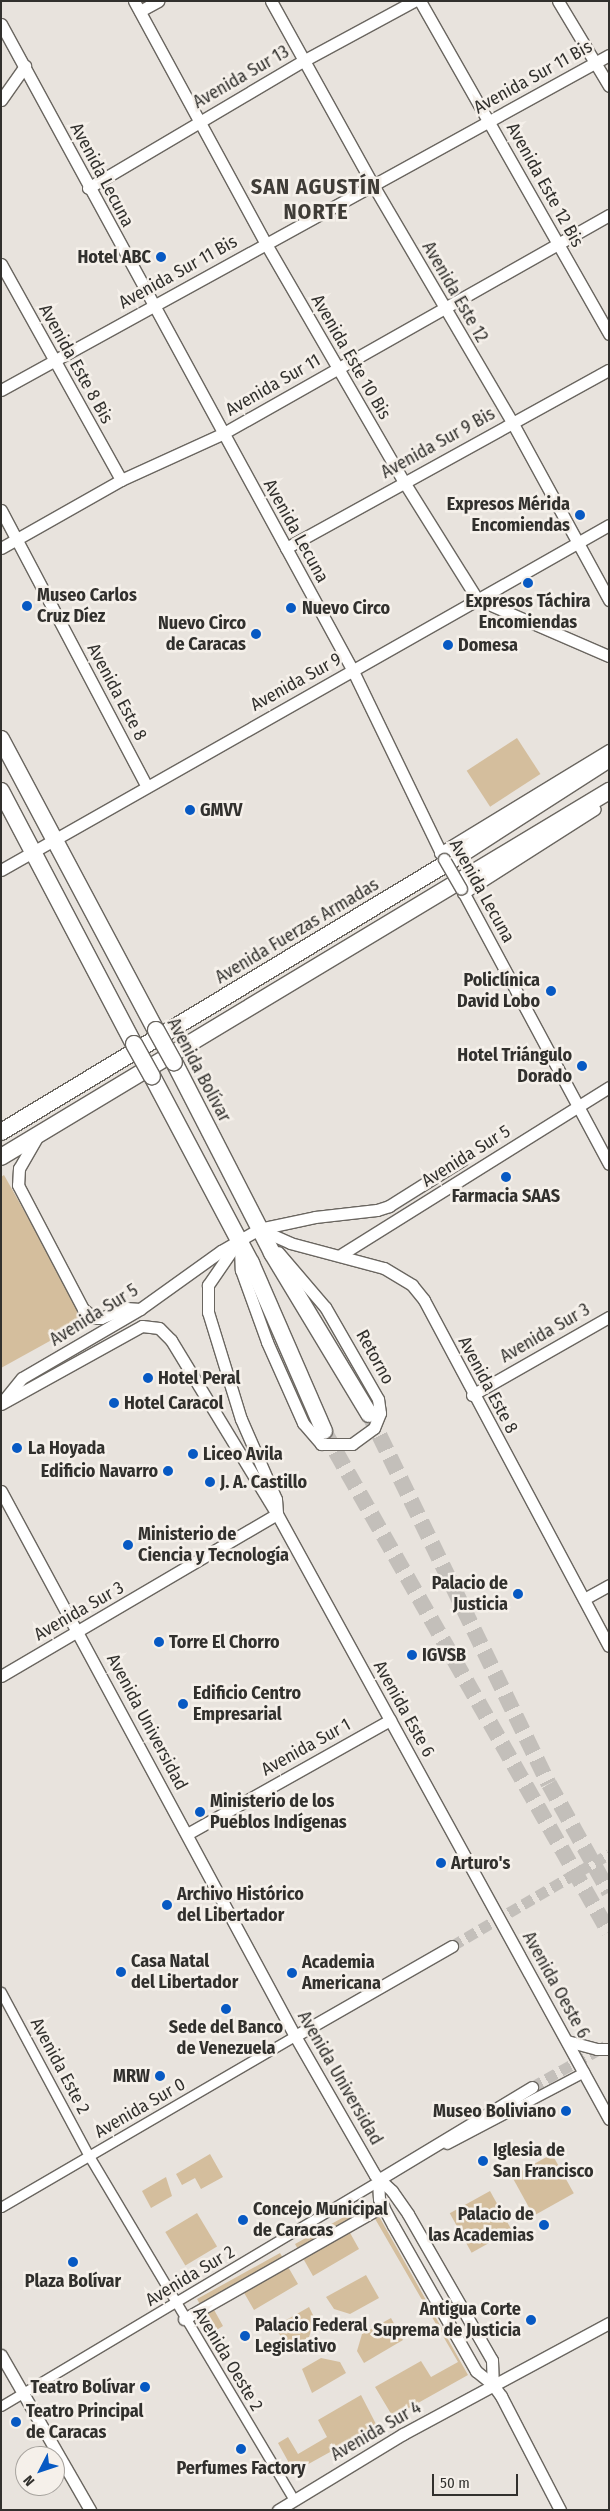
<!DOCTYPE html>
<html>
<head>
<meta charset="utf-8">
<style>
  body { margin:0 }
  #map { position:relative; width:610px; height:2511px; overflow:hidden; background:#e8e3dd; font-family:"Fira Sans Condensed",sans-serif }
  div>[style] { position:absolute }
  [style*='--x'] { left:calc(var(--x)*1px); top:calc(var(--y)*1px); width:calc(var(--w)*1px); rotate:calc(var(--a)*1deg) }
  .green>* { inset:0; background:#d4be9d; transform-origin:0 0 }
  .minor-tunnel>* { height:11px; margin-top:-5.5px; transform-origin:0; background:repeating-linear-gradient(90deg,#c3bfba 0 11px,transparent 0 16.5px) }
  .secondary-tunnel>* { height:16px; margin-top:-8px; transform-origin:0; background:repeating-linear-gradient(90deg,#c3bfba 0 16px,transparent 0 24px) }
  .roads { filter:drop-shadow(1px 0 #6a6660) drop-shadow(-1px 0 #6a6660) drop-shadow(0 1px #6a6660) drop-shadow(0 -1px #6a6660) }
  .pedestrian>* { height:9px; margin:-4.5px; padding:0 4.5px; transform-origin:4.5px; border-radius:4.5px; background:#fff }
  .minor>* { height:11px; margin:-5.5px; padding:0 5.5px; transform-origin:5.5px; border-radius:5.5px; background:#fff }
  .secondary>* { height:16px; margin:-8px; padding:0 8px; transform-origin:8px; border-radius:8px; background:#fff }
  .bridges { filter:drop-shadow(1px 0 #6a6660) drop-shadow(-1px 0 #6a6660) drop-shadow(0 1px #6a6660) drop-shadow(0 -1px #6a6660) }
  .minor-bridge>* { height:11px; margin:-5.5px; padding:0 5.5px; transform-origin:5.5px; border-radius:5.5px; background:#fff }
  .secondary-bridge>* { height:16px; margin:-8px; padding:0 8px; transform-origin:8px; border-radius:8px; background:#fff }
  .dots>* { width:14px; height:14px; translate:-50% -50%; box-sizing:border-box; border:2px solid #f5f0ea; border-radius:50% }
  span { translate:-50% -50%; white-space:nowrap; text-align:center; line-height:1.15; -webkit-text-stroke:5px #f5f0ea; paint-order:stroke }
  .street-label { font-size:18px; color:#31302d }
  .poi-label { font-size:18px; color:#31302d; font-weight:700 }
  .right { translate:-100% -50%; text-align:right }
  .left { translate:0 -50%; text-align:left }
  .district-label { font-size:22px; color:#3f3c37; font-weight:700; letter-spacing:1px }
  .frame { position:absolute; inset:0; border:2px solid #31302d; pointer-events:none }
  .north { position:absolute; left:15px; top:2446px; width:50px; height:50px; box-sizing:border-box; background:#f5f0ea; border:1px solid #a7a39e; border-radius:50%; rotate:229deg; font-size:14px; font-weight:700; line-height:20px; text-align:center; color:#31302d }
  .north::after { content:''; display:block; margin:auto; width:18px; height:22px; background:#0759c3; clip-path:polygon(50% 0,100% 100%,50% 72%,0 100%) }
  .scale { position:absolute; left:432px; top:2474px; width:86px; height:22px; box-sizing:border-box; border:2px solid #31302d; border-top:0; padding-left:6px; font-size:15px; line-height:18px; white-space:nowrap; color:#31302d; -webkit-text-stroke:4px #f5f0ea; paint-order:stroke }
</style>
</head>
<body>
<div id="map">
  <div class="green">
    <i style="left:517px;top:738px;width:43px;height:60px;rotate:57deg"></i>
    <i style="clip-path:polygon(4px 1175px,86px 1321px,1px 1368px,1px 1177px)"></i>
    <i style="clip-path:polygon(210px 2154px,223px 2177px,201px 2189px,195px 2178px,182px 2185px,176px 2174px)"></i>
    <i style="left:552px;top:2154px;width:45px;height:46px;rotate:61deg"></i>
    <i style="clip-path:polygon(166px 2177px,172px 2196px,151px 2208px,142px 2191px)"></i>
    <i style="left:490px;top:2191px;width:45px;height:46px;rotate:61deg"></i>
    <i style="clip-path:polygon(371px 2202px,468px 2375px,393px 2417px,375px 2387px,421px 2361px,431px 2377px,458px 2362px,374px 2217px,349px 2231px,359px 2249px,313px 2276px,295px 2244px)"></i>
    <i style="left:197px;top:2213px;width:39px;height:37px;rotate:59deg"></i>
    <i style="clip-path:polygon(280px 2253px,298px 2284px,254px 2310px,243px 2291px,213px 2308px,223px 2326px,215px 2331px,197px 2299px)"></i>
    <i style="clip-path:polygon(366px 2275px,379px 2298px,350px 2314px,334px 2309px,326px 2297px)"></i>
    <i style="clip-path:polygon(309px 2307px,315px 2319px,309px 2337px,290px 2348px,274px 2327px)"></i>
    <i style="clip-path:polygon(391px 2318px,403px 2340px,364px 2363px,357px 2351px,362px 2334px)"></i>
    <i style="clip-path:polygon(321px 2358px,340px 2362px,346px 2373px,312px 2393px,302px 2369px)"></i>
    <i style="clip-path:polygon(361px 2395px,377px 2426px,294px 2472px,278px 2443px,288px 2437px,298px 2454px,327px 2437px,318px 2420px)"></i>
  </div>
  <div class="minor-tunnel">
    <i style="--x:452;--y:1946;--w:182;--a:-30.4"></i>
    <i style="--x:532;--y:2087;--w:84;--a:-29.3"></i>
  </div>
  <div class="secondary-tunnel">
    <i style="--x:369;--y:1414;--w:411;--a:64.1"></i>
    <i style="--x:549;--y:1784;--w:124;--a:60.9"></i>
    <i style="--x:324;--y:1431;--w:576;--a:60.37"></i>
  </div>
  <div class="roads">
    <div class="pedestrian">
      <i style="--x:1;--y:1992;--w:186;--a:61.8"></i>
      <i style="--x:89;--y:2156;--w:400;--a:59.2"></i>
      <i style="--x:447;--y:2144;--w:155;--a:-27.7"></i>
      <i style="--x:1;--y:2207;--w:340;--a:-30.2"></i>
      <i style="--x:1;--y:2406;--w:445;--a:-30.8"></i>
    </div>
    <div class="minor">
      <i style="--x:134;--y:1;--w:277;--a:61.5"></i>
      <i style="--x:266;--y:244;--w:275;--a:59.9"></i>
      <i style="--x:404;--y:482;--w:138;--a:58"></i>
      <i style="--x:477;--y:599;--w:144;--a:23.4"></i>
      <i style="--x:271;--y:1;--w:210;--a:61"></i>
      <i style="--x:373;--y:185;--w:275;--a:59.6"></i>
      <i style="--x:512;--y:422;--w:203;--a:61.4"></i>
      <i style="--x:420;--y:1;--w:383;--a:60.4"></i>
      <i style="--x:558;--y:1;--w:99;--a:59"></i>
      <i style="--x:140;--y:11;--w:21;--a:-29"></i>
      <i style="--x:1;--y:24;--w:737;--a:61.45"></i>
      <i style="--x:353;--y:671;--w:209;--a:64.2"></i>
      <i style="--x:1;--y:100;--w:42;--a:-54.8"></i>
      <i style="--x:88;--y:188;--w:250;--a:-30.6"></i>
      <i style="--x:303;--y:61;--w:126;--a:-28.4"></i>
      <i style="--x:1;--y:264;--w:247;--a:60.9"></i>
      <i style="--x:1;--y:390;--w:694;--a:-28.85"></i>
      <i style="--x:1;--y:510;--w:311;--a:62.2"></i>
      <i style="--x:1;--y:548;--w:138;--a:-29.5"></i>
      <i style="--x:121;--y:480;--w:111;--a:-24.5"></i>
      <i style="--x:222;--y:434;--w:445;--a:-29.5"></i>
      <i style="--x:286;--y:548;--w:369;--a:-28.9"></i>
      <i style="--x:440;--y:853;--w:198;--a:-31.4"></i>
      <i style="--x:1;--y:870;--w:699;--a:-29.57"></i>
      <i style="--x:461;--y:888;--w:313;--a:61.8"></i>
      <i style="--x:463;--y:893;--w:156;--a:-32.5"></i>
      <i style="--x:36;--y:1139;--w:34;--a:120"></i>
      <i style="--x:19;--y:1168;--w:17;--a:93"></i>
      <i style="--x:18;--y:1185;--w:140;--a:62.3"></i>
      <i style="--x:83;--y:1309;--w:15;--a:37"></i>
      <i style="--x:95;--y:1318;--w:6;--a:0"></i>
      <i style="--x:101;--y:1318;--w:27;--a:-22"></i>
      <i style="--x:126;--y:1308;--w:14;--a:4"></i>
      <i style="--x:259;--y:1229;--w:34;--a:24"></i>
      <i style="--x:290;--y:1243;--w:97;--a:14.9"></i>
      <i style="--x:384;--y:1268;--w:33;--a:31"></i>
      <i style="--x:412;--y:1285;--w:19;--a:51"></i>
      <i style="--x:424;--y:1300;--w:392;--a:61.9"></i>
      <i style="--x:239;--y:1240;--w:55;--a:124.6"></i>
      <i style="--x:208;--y:1285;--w:27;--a:90"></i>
      <i style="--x:208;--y:1312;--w:112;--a:72.9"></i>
      <i style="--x:241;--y:1419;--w:87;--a:66.4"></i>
      <i style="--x:276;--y:1499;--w:15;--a:86"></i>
      <i style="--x:277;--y:1514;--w:690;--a:61.24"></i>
      <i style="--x:240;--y:1247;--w:23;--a:88"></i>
      <i style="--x:241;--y:1270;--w:77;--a:70.1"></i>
      <i style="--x:267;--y:1342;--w:89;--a:66"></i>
      <i style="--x:303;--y:1423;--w:28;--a:49"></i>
      <i style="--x:321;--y:1444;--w:31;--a:0"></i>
      <i style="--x:352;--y:1444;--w:27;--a:-36"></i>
      <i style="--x:374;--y:1428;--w:16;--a:-68"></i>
      <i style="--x:380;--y:1413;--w:14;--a:-98"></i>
      <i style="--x:378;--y:1399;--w:106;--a:-119.9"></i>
      <i style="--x:325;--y:1307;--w:72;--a:-130.5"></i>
      <i style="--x:342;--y:1254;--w:315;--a:-32"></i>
      <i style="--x:472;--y:1395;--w:158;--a:-29.7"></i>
      <i style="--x:4;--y:1400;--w:28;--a:-51"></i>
      <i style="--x:22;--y:1378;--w:137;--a:-30.3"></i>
      <i style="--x:140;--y:1309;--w:100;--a:-35.6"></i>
      <i style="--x:221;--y:1251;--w:44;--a:-30.1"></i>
      <i style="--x:259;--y:1229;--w:57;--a:-12.1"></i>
      <i style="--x:315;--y:1217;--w:62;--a:-6.4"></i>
      <i style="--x:377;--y:1210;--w:13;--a:-18"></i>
      <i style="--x:389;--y:1206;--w:86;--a:-32.2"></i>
      <i style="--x:1;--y:1404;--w:161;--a:-29"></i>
      <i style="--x:142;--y:1326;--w:17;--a:7"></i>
      <i style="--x:159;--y:1328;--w:17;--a:45"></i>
      <i style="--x:171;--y:1340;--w:204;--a:58.7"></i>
      <i style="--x:277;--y:1514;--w:320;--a:149.6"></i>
      <i style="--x:1;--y:1491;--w:619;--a:61.66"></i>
      <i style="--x:295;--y:2036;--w:160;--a:60.1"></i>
      <i style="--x:375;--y:2175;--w:23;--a:43"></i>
      <i style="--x:392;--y:2191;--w:28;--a:55"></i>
      <i style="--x:408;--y:2214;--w:168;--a:60.1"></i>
      <i style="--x:492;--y:2360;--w:25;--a:88"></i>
      <i style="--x:584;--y:1599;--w:29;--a:-29"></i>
      <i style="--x:187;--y:1834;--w:233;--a:-29.3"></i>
      <i style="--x:295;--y:2036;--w:181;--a:-29.8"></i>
      <i style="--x:567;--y:2041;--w:31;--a:15"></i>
      <i style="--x:597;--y:2049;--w:12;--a:0"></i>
      <i style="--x:378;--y:2180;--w:19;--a:87"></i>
      <i style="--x:379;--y:2199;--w:30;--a:62"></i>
      <i style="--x:393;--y:2225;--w:168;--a:60.4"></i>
      <i style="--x:476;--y:2371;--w:22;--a:39"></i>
      <i style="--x:493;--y:2385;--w:14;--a:54"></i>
      <i style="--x:501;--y:2396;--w:128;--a:62.6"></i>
      <i style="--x:378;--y:2180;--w:180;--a:-31.1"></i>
      <i style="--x:184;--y:2319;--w:229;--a:-29.6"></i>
      <i style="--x:1;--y:2355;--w:179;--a:60.1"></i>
      <i style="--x:278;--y:2510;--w:146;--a:-31.3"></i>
      <i style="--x:403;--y:2434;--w:234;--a:-28.3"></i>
    </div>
    <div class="secondary">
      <i style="--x:1;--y:739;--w:330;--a:62"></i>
      <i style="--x:1;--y:791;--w:286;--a:62.3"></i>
      <i style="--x:174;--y:1062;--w:215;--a:62.8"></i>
      <i style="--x:272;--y:1253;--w:188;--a:58.9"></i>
      <i style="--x:152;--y:1076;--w:212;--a:62.1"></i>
      <i style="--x:251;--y:1263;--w:183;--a:66.5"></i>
      <i style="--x:1;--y:1132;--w:533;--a:-31.09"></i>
      <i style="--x:457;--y:857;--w:181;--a:-32.8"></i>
      <i style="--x:1;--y:1157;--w:710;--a:-31.05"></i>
    </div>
  </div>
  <div class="bridges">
    <div class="minor-bridge">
      <i style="--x:444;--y:859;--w:34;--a:60"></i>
    </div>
    <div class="secondary-bridge">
      <i style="--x:156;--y:1030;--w:37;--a:61"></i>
      <i style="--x:134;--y:1044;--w:37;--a:61"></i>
    </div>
  </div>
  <div class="dots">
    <i style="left:161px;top:257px;background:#0759c3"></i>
    <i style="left:580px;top:515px;background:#0759c3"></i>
    <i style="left:528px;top:583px;background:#0759c3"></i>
    <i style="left:27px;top:606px;background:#0759c3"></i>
    <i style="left:291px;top:608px;background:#0759c3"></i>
    <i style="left:256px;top:634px;background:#0759c3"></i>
    <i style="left:448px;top:645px;background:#0759c3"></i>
    <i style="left:190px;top:810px;background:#0759c3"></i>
    <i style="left:551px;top:991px;background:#0759c3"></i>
    <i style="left:582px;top:1066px;background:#0759c3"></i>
    <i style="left:506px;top:1177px;background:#0759c3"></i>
    <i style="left:148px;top:1378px;background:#0759c3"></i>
    <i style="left:114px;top:1403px;background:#0759c3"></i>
    <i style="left:17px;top:1448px;background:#0759c3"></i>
    <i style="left:193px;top:1454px;background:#0759c3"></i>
    <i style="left:168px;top:1471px;background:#0759c3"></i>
    <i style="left:210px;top:1482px;background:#0759c3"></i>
    <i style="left:128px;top:1545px;background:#0759c3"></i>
    <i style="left:518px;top:1594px;background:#0759c3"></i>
    <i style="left:159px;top:1642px;background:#0759c3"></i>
    <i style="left:412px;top:1655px;background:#0759c3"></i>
    <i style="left:183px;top:1704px;background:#0759c3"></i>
    <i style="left:200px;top:1812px;background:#0759c3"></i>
    <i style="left:441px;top:1863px;background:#0759c3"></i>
    <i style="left:167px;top:1905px;background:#0759c3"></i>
    <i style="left:121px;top:1972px;background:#0759c3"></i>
    <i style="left:292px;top:1973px;background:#0759c3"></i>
    <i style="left:226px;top:2009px;background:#0759c3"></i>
    <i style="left:160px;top:2076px;background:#0759c3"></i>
    <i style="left:566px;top:2111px;background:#0759c3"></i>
    <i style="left:483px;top:2161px;background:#0759c3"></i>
    <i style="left:243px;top:2220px;background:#0759c3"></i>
    <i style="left:544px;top:2225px;background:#0759c3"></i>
    <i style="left:73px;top:2262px;background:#0759c3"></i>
    <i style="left:531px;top:2320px;background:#0759c3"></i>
    <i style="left:245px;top:2336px;background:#0759c3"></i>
    <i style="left:145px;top:2387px;background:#0759c3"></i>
    <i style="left:16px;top:2422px;background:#0759c3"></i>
    <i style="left:241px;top:2449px;background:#0759c3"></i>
  </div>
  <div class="street-label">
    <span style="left:241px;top:77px;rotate:-30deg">Avenida Sur 13</span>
    <span style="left:533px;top:77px;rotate:-29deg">Avenida Sur 11 Bis</span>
    <span style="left:102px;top:175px;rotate:62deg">Avenida Lecuna</span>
    <span style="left:545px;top:185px;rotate:61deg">Avenida Este 12 Bis</span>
    <span style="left:178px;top:272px;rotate:-29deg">Avenida Sur 11 Bis</span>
    <span style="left:455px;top:292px;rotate:60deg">Avenida Este 12</span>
    <span style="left:351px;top:357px;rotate:60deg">Avenida Este 10 Bis</span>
    <span style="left:76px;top:364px;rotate:61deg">Avenida Este 8 Bis</span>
    <span style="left:273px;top:385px;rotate:-30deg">Avenida Sur 11</span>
    <span style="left:438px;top:443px;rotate:-29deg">Avenida Sur 9 Bis</span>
    <span style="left:296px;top:531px;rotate:61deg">Avenida Lecuna</span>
    <span style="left:296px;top:682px;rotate:-29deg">Avenida Sur 9</span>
    <span style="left:117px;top:692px;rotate:62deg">Avenida Este 8</span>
    <span style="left:482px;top:891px;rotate:61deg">Avenida Lecuna</span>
    <span style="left:297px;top:931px;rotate:-31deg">Avenida Fuerzas Armadas</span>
    <span style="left:199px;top:1070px;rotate:62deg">Avenida Bolívar</span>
    <span style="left:466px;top:1156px;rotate:-32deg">Avenida Sur 5</span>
    <span style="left:94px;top:1315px;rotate:-32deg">Avenida Sur 5</span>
    <span style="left:545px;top:1333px;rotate:-30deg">Avenida Sur 3</span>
    <span style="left:375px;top:1357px;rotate:61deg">Retorno</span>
    <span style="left:488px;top:1385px;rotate:62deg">Avenida Este 8</span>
    <span style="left:79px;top:1611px;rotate:-30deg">Avenida Sur 3</span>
    <span style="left:404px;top:1709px;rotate:61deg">Avenida Este 6</span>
    <span style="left:147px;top:1722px;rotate:62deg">Avenida Universidad</span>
    <span style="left:306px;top:1747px;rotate:-29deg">Avenida Sur 1</span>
    <span style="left:556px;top:1985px;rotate:61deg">Avenida Oeste 6</span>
    <span style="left:60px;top:2066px;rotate:62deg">Avenida Este 2</span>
    <span style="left:340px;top:2078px;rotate:60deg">Avenida Universidad</span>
    <span style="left:140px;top:2108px;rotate:-30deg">Avenida Sur 0</span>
    <span style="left:190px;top:2276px;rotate:-31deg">Avenida Sur 2</span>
    <span style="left:228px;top:2359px;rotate:59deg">Avenida Oeste 2</span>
    <span style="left:376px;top:2431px;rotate:-30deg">Avenida Sur 4</span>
  </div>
  <div class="poi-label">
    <span class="right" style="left:151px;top:257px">Hotel ABC</span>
    <span class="right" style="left:570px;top:515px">Expresos Mérida<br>Encomiendas</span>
    <span class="left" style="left:37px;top:606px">Museo Carlos<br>Cruz Díez</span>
    <span style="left:528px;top:612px">Expresos Táchira<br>Encomiendas</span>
    <span class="left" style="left:302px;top:608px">Nuevo Circo</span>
    <span class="right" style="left:246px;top:634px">Nuevo Circo<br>de Caracas</span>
    <span class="left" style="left:458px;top:645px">Domesa</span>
    <span class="left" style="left:200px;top:810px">GMVV</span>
    <span class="right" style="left:540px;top:991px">Policlínica<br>David Lobo</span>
    <span class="right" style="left:572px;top:1066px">Hotel Triángulo<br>Dorado</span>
    <span style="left:506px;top:1196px">Farmacia SAAS</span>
    <span class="left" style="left:158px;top:1378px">Hotel Peral</span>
    <span class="left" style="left:124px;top:1403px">Hotel Caracol</span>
    <span class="left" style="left:28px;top:1448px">La Hoyada</span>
    <span class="left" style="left:203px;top:1454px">Liceo Avila</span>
    <span class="right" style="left:158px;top:1471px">Edificio Navarro</span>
    <span class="left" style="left:220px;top:1482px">J. A. Castillo</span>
    <span class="left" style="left:138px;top:1545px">Ministerio de<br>Ciencia y Tecnología</span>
    <span class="right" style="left:508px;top:1594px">Palacio de<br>Justicia</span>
    <span class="left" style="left:169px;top:1642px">Torre El Chorro</span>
    <span class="left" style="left:422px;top:1655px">IGVSB</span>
    <span class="left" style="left:193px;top:1704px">Edificio Centro<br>Empresarial</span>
    <span class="left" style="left:210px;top:1812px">Ministerio de los<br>Pueblos Indígenas</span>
    <span class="left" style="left:451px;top:1863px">Arturo's</span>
    <span class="left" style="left:177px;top:1905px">Archivo Histórico<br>del Libertador</span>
    <span class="left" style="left:131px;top:1972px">Casa Natal<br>del Libertador</span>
    <span class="left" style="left:302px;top:1973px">Academia<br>Americana</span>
    <span style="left:226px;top:2038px">Sede del Banco<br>de Venezuela</span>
    <span class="right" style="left:150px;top:2076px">MRW</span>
    <span class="right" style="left:556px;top:2111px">Museo Boliviano</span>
    <span class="left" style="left:493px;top:2161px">Iglesia de<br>San Francisco</span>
    <span class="left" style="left:253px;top:2220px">Concejo Municipal<br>de Caracas</span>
    <span class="right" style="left:534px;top:2225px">Palacio de<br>las Academias</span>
    <span style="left:73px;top:2281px">Plaza Bolívar</span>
    <span class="right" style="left:521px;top:2320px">Antigua Corte<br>Suprema de Justicia</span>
    <span class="left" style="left:255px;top:2336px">Palacio Federal<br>Legislativo</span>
    <span class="right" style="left:135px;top:2387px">Teatro Bolívar</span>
    <span class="left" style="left:26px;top:2422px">Teatro Principal<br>de Caracas</span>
    <span style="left:241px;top:2468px">Perfumes Factory</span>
  </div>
  <div class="district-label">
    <span style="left:316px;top:199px">SAN AGUSTÍN<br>NORTE</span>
  </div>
  <div class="frame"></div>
  <div class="north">N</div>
  <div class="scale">50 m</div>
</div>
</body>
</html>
